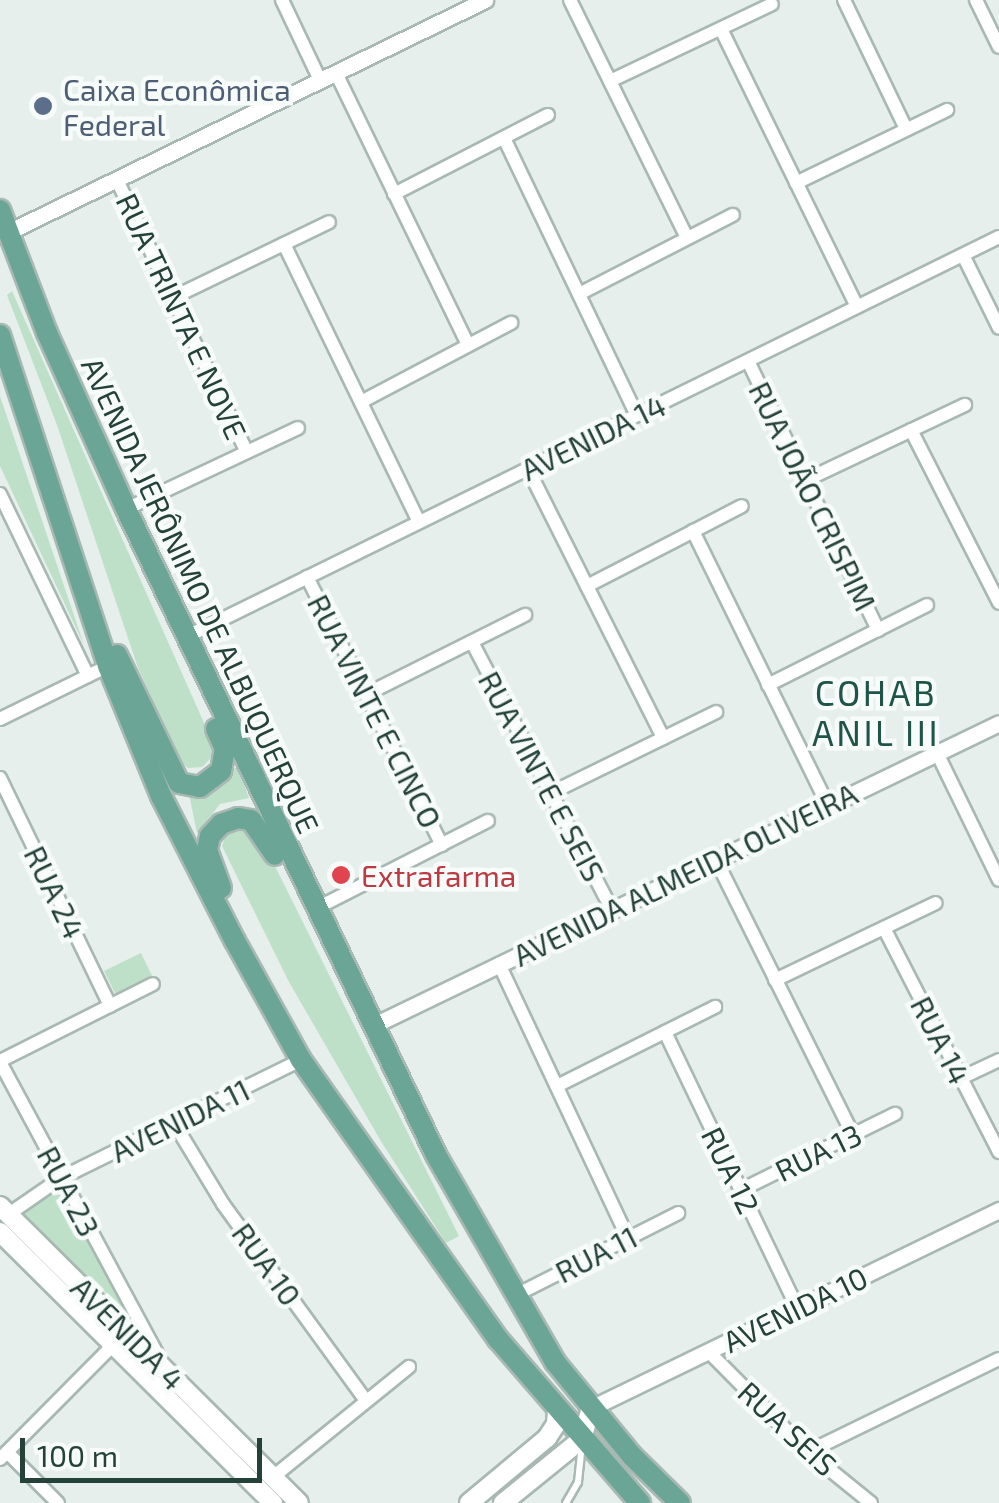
<!DOCTYPE html>
<html>
<head>
<meta charset="utf-8">
<style>
  body { margin:0 }
  #map { position:relative; width:999px; height:1503px; overflow:hidden; background:#e6efeb; font-family:"Exo 2",sans-serif }
  div>[style] { position:absolute }
  [style*='--x'] { left:calc(var(--x)*1px); top:calc(var(--y)*1px); width:calc(var(--w)*1px); rotate:calc(var(--a)*1deg) }
  .green>* { inset:0; background:#bfe0c8; transform-origin:0 0 }
  .roads { filter:drop-shadow(2px 0 #a8b8b2) drop-shadow(-2px 0 #a8b8b2) drop-shadow(0 2px #a8b8b2) drop-shadow(0 -2px #a8b8b2) }
  .service>* { height:6px; margin:-3px; padding:0 3px; transform-origin:3px; border-radius:3px; background:#fff }
  .minor>* { height:12px; margin:-6px; padding:0 6px; transform-origin:6px; border-radius:6px; background:#fff }
  .tertiary>* { height:15px; margin:-7.5px; padding:0 7.5px; transform-origin:7.5px; border-radius:7.5px; background:#fff }
  .secondary>* { height:18px; margin:-9px; padding:0 9px; transform-origin:9px; border-radius:9px; background:#fff }
  .primary>* { height:20px; margin:-10px; padding:0 10px; transform-origin:10px; border-radius:10px; background:#6aa596 }
  .dots>* { width:28px; height:28px; translate:-50% -50%; box-sizing:border-box; border:5px solid #f7fbf9; border-radius:50% }
  span { translate:-50% -50%; white-space:nowrap; text-align:center; line-height:1.15; -webkit-text-stroke:9px #f7fbf9; paint-order:stroke }
  .service-label { font-size:30px; color:#4e5e75 }
  .left { translate:0 -50%; text-align:left }
  .street-label { font-size:30px; color:#24423a }
  .health-label { font-size:30px; color:#be3a42 }
  .quarter-label { font-size:35px; color:#1f5548; letter-spacing:2.5px }
  .scale { position:absolute; left:20px; top:1438px; width:242px; height:45px; box-sizing:border-box; border:5px solid #24423a; border-top:0; padding-left:12px; font-size:30px; line-height:35px; white-space:nowrap; color:#24423a; -webkit-text-stroke:8px #f7fbf9; paint-order:stroke }
</style>
</head>
<body>
<div id="map">
  <div class="green">
    <i style="clip-path:polygon(12px 291px,213px 743px,213px 756px,202px 767px,188px 768px,181px 763px,138px 668px,57px 425px,7px 295px)"></i>
    <i style="clip-path:polygon(0 395px,0 396px,84px 645px,0 466px)"></i>
    <i style="clip-path:polygon(238px 765px,249px 798px,220px 804px,197px 833px,189px 794px,215px 788px)"></i>
    <i style="clip-path:polygon(228px 828px,256px 828px,459px 1236px,446px 1243px,382px 1143px,289px 982px,222px 846px)"></i>
    <i style="left:141px;top:953px;width:28px;height:41px;rotate:64deg"></i>
    <i style="clip-path:polygon(60px 1184px,147px 1329px,18px 1215px)"></i>
  </div>
  <div class="roads">
    <div class="service">
      <i style="--x:566;--y:1503;--w:24;--a:-60"></i>
      <i style="--x:578;--y:1482;--w:36;--a:-84"></i>
    </div>
    <div class="minor">
      <i style="--x:282;--y:0;--w:89;--a:64.6"></i>
      <i style="--x:570;--y:0;--w:265;--a:63.8"></i>
      <i style="--x:844;--y:0;--w:143;--a:64.3"></i>
      <i style="--x:976;--y:0;--w:52;--a:63.9"></i>
      <i style="--x:721;--y:29;--w:309;--a:63.9"></i>
      <i style="--x:336;--y:73;--w:302;--a:64.1"></i>
      <i style="--x:610;--y:81;--w:179;--a:-25.4"></i>
      <i style="--x:504;--y:138;--w:307;--a:64.4"></i>
      <i style="--x:117;--y:180;--w:301;--a:64.5"></i>
      <i style="--x:796;--y:183;--w:168;--a:-25.8"></i>
      <i style="--x:394;--y:194;--w:173;--a:-27.2"></i>
      <i style="--x:284;--y:244;--w:309;--a:64.1"></i>
      <i style="--x:963;--y:255;--w:81;--a:63.7"></i>
      <i style="--x:579;--y:294;--w:173;--a:-27.2"></i>
      <i style="--x:174;--y:297;--w:172;--a:-25.8"></i>
      <i style="--x:748;--y:361;--w:299;--a:64.2"></i>
      <i style="--x:361;--y:402;--w:170;--a:-27.8"></i>
      <i style="--x:911;--y:430;--w:194;--a:63"></i>
      <i style="--x:528;--y:469;--w:301;--a:63.3"></i>
      <i style="--x:806;--y:480;--w:176;--a:-25.3"></i>
      <i style="--x:0;--y:494;--w:202;--a:64.2"></i>
      <i style="--x:126;--y:509;--w:190;--a:-25.2"></i>
      <i style="--x:693;--y:531;--w:305;--a:63.8"></i>
      <i style="--x:307;--y:577;--w:300;--a:63.3"></i>
      <i style="--x:587;--y:586;--w:174;--a:-27.3"></i>
      <i style="--x:186;--y:637;--w:906;--a:-26.2"></i>
      <i style="--x:472;--y:642;--w:302;--a:62.4"></i>
      <i style="--x:768;--y:685;--w:178;--a:-26.7"></i>
      <i style="--x:367;--y:694;--w:177;--a:-26.6"></i>
      <i style="--x:0;--y:719;--w:120;--a:-26.1"></i>
      <i style="--x:937;--y:753;--w:141;--a:64"></i>
      <i style="--x:0;--y:778;--w:253;--a:64.2"></i>
      <i style="--x:551;--y:793;--w:184;--a:-26.1"></i>
      <i style="--x:716;--y:860;--w:307;--a:63.5"></i>
      <i style="--x:315;--y:909;--w:194;--a:-27"></i>
      <i style="--x:884;--y:928;--w:252;--a:62.8"></i>
      <i style="--x:499;--y:964;--w:303;--a:64.8"></i>
      <i style="--x:775;--y:980;--w:178;--a:-25.6"></i>
      <i style="--x:665;--y:1032;--w:306;--a:64.4"></i>
      <i style="--x:0;--y:1061;--w:171;--a:-26.7"></i>
      <i style="--x:0;--y:1062;--w:334;--a:61.7"></i>
      <i style="--x:961;--y:1078;--w:42;--a:-25.3"></i>
      <i style="--x:557;--y:1086;--w:177;--a:-26.6"></i>
      <i style="--x:174;--y:1123;--w:95;--a:58.8"></i>
      <i style="--x:223;--y:1204;--w:243;--a:54"></i>
      <i style="--x:741;--y:1190;--w:172;--a:-26.3"></i>
      <i style="--x:9;--y:1214;--w:63;--a:-34.7"></i>
      <i style="--x:61;--y:1178;--w:267;--a:-26.2"></i>
      <i style="--x:514;--y:1296;--w:184;--a:-26.8"></i>
      <i style="--x:708;--y:1351;--w:142;--a:45.3"></i>
      <i style="--x:808;--y:1452;--w:81;--a:39"></i>
      <i style="--x:7;--y:1452;--w:72;--a:45"></i>
      <i style="--x:808;--y:1452;--w:212;--a:-26"></i>
      <i style="--x:0;--y:1459;--w:168;--a:-45.2"></i>
      <i style="--x:273;--y:1477;--w:175;--a:-39"></i>
    </div>
    <div class="tertiary">
      <i style="--x:6;--y:233;--w:533;--a:-25.94"></i>
      <i style="--x:372;--y:1026;--w:696;--a:-25.79"></i>
      <i style="--x:591;--y:1408;--w:454;--a:-25.9"></i>
    </div>
    <div class="secondary">
      <i style="--x:0;--y:1206;--w:421;--a:44.8"></i>
      <i style="--x:0;--y:1232;--w:385;--a:44.8"></i>
      <i style="--x:469;--y:1503;--w:102;--a:-39.8"></i>
      <i style="--x:547;--y:1438;--w:17;--a:-57"></i>
      <i style="--x:556;--y:1424;--w:14;--a:-86"></i>
      <i style="--x:503;--y:1503;--w:102;--a:-39"></i>
      <i style="--x:582;--y:1439;--w:32;--a:-74"></i>
    </div>
    <div class="primary">
      <i style="--x:0;--y:210;--w:132;--a:69.1"></i>
      <i style="--x:47;--y:333;--w:193;--a:65.8"></i>
      <i style="--x:126;--y:509;--w:717;--a:64.36"></i>
      <i style="--x:436;--y:1155;--w:239;--a:60.1"></i>
      <i style="--x:555;--y:1362;--w:122;--a:50.7"></i>
      <i style="--x:632;--y:1456;--w:67;--a:44.4"></i>
      <i style="--x:0;--y:335;--w:348;--a:71.9"></i>
      <i style="--x:108;--y:666;--w:140;--a:67.8"></i>
      <i style="--x:161;--y:796;--w:163;--a:63"></i>
      <i style="--x:235;--y:941;--w:136;--a:61"></i>
      <i style="--x:301;--y:1060;--w:342;--a:54.8"></i>
      <i style="--x:498;--y:1339;--w:217;--a:49.1"></i>
      <i style="--x:117;--y:655;--w:142;--a:64.2"></i>
      <i style="--x:179;--y:783;--w:21;--a:11"></i>
      <i style="--x:200;--y:787;--w:26;--a:-37"></i>
      <i style="--x:221;--y:771;--w:22;--a:-80"></i>
      <i style="--x:225;--y:749;--w:22;--a:-114"></i>
      <i style="--x:221;--y:888;--w:40;--a:-110.2"></i>
      <i style="--x:207;--y:850;--w:14;--a:-78"></i>
      <i style="--x:210;--y:836;--w:16;--a:-47"></i>
      <i style="--x:221;--y:824;--w:18;--a:-19"></i>
      <i style="--x:238;--y:818;--w:13;--a:9"></i>
      <i style="--x:251;--y:820;--w:42;--a:55.6"></i>
    </div>
  </div>
  <div class="dots">
    <i style="left:43px;top:106px;background:#5c6f8a"></i>
    <i style="left:341px;top:875px;background:#e0444e"></i>
  </div>
  <div class="service-label">
    <span class="left" style="left:63px;top:106px">Caixa Econômica<br>Federal</span>
  </div>
  <div class="street-label">
    <span style="left:182px;top:316px;rotate:65deg">RUA TRINTA E NOVE</span>
    <span style="left:593px;top:437px;rotate:-26deg">AVENIDA 14</span>
    <span style="left:813px;top:496px;rotate:64deg">RUA JOÃO CRISPIM</span>
    <span style="left:201px;top:595px;rotate:65deg">AVENIDA JERÔNIMO DE ALBUQUERQUE</span>
    <span style="left:375px;top:711px;rotate:63deg">RUA VINTE E CINCO</span>
    <span style="left:542px;top:776px;rotate:62deg">RUA VINTE E SEIS</span>
    <span style="left:685px;top:874px;rotate:-26deg">AVENIDA ALMEIDA OLIVEIRA</span>
    <span style="left:55px;top:892px;rotate:64deg">RUA 24</span>
    <span style="left:941px;top:1040px;rotate:63deg">RUA 14</span>
    <span style="left:180px;top:1120px;rotate:-26deg">AVENIDA 11</span>
    <span style="left:818px;top:1152px;rotate:-26deg">RUA 13</span>
    <span style="left:731px;top:1170px;rotate:64deg">RUA 12</span>
    <span style="left:69px;top:1191px;rotate:62deg">RUA 23</span>
    <span style="left:596px;top:1254px;rotate:-27deg">RUA 11</span>
    <span style="left:267px;top:1264px;rotate:54deg">RUA 10</span>
    <span style="left:795px;top:1309px;rotate:-26deg">AVENIDA 10</span>
    <span style="left:128px;top:1333px;rotate:45deg">AVENIDA 4</span>
    <span style="left:788px;top:1428px;rotate:43deg">RUA SEIS</span>
  </div>
  <div class="health-label">
    <span class="left" style="left:361px;top:875px">Extrafarma</span>
  </div>
  <div class="quarter-label">
    <span style="left:876px;top:712px">COHAB<br>ANIL III</span>
  </div>
  <div class="scale">100 m</div>
</div>
</body>
</html>
